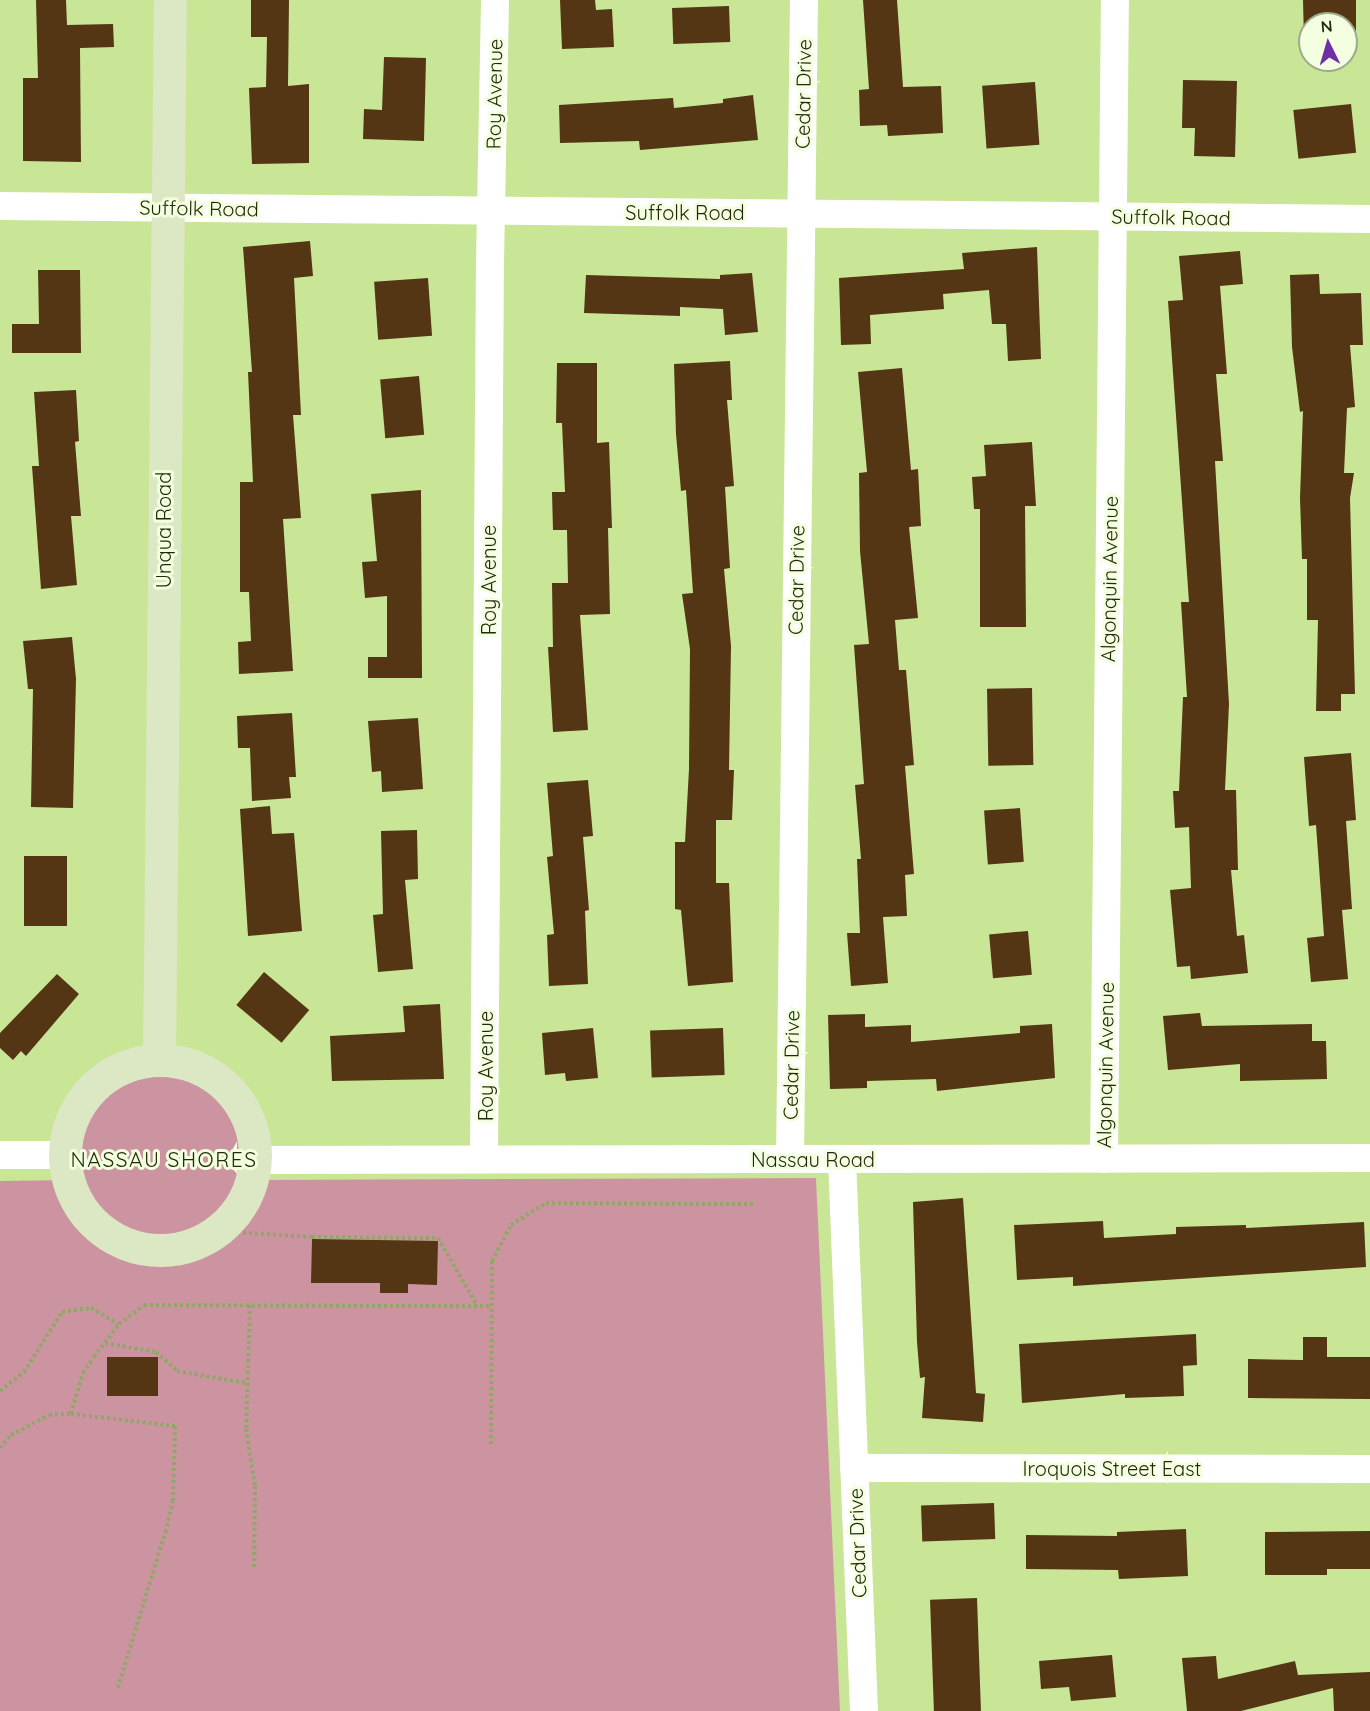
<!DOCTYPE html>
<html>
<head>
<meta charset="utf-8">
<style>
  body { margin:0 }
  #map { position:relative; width:1370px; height:1711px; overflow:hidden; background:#c9e596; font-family:Quicksand,sans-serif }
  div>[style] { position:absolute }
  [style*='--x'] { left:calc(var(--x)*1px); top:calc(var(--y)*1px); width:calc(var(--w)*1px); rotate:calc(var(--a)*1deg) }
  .green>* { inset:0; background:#cc94a0 }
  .building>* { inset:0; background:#543514; transform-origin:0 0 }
  .path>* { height:4px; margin-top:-2px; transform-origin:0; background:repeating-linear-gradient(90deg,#91a767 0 3px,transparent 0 6px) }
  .street>* { height:28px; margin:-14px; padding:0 14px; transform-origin:14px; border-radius:14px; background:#fff }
  .secondary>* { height:33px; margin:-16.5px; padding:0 16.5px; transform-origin:16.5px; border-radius:16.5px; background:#dce7c3 }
  .secondary>.ring { margin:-16.5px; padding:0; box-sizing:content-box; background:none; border:33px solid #dce7c3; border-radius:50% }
  span { translate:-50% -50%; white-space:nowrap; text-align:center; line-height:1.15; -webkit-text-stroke:6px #f3ffe0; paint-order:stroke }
  .street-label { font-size:20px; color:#1f2908 }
  .neighbourhood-label { font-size:21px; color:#222f05; letter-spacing:1.5px }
  .north { position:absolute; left:1298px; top:12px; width:60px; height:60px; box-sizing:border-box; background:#f3ffe0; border:2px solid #9ea98a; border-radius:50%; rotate:355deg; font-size:16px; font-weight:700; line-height:24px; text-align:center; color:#1f2908 }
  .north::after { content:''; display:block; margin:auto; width:21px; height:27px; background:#6f30a5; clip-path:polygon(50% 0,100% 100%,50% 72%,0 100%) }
</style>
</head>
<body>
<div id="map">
  <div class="green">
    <i style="clip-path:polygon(159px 1065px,177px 1067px,210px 1080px,235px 1104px,249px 1136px,248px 1180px,816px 1178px,840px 1711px,0 1711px,0 1181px,73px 1180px,71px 1140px,84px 1107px,95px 1093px,124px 1072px)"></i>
  </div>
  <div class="building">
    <i style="clip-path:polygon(36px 0,66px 0,67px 25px,113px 24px,114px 47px,80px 48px,81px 162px,23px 161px,23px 78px,38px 78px)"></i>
    <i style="clip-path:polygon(251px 0,289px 0,288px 86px,309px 84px,309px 163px,252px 164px,249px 88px,266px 87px,267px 37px,251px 37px)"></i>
    <i style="clip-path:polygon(560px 0,595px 0,596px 10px,612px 9px,614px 47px,562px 49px)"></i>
    <i style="clip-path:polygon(863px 0,897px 0,903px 87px,941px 86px,943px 133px,888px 136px,887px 125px,860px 126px,859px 90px,869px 89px)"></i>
    <i style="clip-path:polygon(1303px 0,1356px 0,1356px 39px,1346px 40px,1346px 24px,1310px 24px,1310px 40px,1304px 40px)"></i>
    <i style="left:729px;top:6px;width:36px;height:57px;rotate:88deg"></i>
    <i style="clip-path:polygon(384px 57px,426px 58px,424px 141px,363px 139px,364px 109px,382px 110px)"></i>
    <i style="clip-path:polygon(1183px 80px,1237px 81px,1235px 157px,1194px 156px,1195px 128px,1182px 128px)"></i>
    <i style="left:1035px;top:82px;width:63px;height:53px;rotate:86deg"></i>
    <i style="clip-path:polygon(753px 95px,758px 140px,640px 150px,639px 141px,560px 143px,559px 105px,673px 98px,674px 108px,723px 103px,723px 99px)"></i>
    <i style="left:1351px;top:104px;width:49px;height:58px;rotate:84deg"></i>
    <i style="clip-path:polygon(310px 241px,313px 276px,294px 278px,301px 415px,293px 415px,301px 518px,283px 519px,293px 671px,239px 674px,238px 642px,251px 641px,249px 592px,240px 592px,240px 482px,253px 482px,248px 372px,252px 372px,243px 247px)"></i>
    <i style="clip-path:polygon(1037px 247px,1041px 359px,1008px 361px,1006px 324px,992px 324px,989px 290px,943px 294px,944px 309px,870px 315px,871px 344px,841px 345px,839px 278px,964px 269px,962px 253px)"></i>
    <i style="clip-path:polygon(1240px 251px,1243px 284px,1220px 286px,1227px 374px,1216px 374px,1223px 461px,1215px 461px,1229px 704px,1225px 790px,1236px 790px,1238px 870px,1231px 870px,1237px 936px,1244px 935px,1248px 973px,1191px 979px,1190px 966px,1177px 967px,1170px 890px,1191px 888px,1189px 827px,1175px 828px,1173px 791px,1179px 791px,1183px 697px,1187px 697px,1181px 602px,1189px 602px,1168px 301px,1183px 300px,1179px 256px)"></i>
    <i style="clip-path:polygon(38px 270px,80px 270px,81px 353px,12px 353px,12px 324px,39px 324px)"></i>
    <i style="clip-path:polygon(752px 273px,758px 332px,725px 335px,723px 309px,680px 307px,680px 316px,584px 313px,586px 275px,720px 279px,720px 275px)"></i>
    <i style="clip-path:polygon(1319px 274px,1320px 294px,1361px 293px,1363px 345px,1350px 345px,1355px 407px,1347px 408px,1344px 473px,1354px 473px,1350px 498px,1355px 694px,1341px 694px,1341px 711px,1316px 711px,1318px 620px,1307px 620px,1307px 559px,1302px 559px,1300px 498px,1303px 411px,1300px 412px,1292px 347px,1290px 275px)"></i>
    <i style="left:428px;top:278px;width:58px;height:54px;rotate:86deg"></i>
    <i style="clip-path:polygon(730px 361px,732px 400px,727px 400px,734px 486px,725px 487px,730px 568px,724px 569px,731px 646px,729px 770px,734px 770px,732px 820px,716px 820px,716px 883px,729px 883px,733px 982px,688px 986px,681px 910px,675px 909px,675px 842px,685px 842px,689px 769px,690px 649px,682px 594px,693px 593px,686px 490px,681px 491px,676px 434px,674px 364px)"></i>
    <i style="clip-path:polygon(557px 363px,597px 363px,597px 443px,609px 442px,612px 528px,608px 528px,610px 614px,580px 615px,588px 730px,553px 732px,548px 647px,553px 647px,552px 583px,568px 583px,567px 530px,553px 530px,552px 492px,565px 492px,562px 423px,556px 423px)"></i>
    <i style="clip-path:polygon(902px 368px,911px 470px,918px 469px,921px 526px,909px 527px,918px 618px,895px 620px,899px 670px,906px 670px,914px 765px,905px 766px,914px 874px,905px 875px,907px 916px,883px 917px,888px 983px,851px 986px,847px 933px,860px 933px,857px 859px,861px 859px,855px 785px,864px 784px,854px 645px,869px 644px,860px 551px,859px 473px,867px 472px,858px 372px)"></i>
    <i style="left:419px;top:376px;width:59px;height:39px;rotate:85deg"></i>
    <i style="clip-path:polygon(76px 390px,79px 441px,75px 442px,81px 516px,71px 516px,77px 585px,41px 589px,32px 466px,39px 466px,34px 392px)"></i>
    <i style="clip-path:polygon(1032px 442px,1036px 506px,1025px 506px,1026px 627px,980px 627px,980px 509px,974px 509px,972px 477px,986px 476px,984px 445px)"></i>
    <i style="clip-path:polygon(421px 490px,422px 678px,368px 678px,368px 657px,387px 657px,387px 596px,365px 598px,362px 562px,377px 561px,371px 494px)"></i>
    <i style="clip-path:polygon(72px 637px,76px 679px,73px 808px,31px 807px,33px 689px,28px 689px,23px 641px)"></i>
    <i style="left:1032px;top:688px;width:77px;height:45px;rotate:89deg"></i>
    <i style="clip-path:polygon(292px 713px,296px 777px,289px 777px,291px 798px,252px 801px,250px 748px,238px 748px,237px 716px)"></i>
    <i style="clip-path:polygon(418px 718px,423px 789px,382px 792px,381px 771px,372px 772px,368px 721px)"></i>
    <i style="clip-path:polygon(1351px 753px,1356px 820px,1346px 821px,1352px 909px,1342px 910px,1348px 979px,1311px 982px,1307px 938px,1324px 936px,1316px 825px,1309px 826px,1304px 757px)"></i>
    <i style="clip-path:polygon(588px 780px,593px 836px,583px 837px,589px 910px,585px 911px,588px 984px,549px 986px,547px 935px,554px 934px,547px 857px,553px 856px,547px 783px)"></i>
    <i style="clip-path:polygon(270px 806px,272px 834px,294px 833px,302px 931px,248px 936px,240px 809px)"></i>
    <i style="left:1020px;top:808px;width:54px;height:36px;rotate:86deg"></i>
    <i style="clip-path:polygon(417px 830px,418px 879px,405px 880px,413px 969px,378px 972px,373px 915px,383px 914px,381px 831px)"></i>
    <i style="left:24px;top:856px;width:43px;height:70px"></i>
    <i style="left:1028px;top:931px;width:44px;height:39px;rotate:85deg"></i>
    <i style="left:264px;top:972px;width:59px;height:43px;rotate:40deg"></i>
    <i style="clip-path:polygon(57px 974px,79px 994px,26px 1056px,21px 1051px,13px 1060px,0 1048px,0 1033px)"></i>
    <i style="clip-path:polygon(440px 1004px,444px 1079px,332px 1081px,330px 1036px,405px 1032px,403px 1006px)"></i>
    <i style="clip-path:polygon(1200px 1013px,1202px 1026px,1312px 1024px,1312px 1041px,1326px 1041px,1327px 1079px,1240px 1081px,1240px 1064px,1168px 1070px,1163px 1016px)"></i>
    <i style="clip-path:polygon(865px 1014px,865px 1027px,911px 1025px,911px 1042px,1020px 1033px,1020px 1026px,1052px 1024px,1055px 1078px,937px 1091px,936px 1079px,867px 1081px,867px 1088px,830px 1089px,828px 1015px)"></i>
    <i style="clip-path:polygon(593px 1028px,598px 1078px,566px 1081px,565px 1073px,545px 1075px,542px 1033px)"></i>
    <i style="left:723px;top:1028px;width:47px;height:73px;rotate:88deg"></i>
    <i style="clip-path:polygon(963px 1198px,976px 1393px,985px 1394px,983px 1422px,922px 1418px,925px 1377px,920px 1378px,917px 1342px,913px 1202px)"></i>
    <i style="clip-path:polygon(1103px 1221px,1104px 1238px,1176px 1234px,1176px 1227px,1246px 1225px,1246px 1228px,1364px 1222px,1366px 1267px,1073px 1286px,1073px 1277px,1017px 1280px,1014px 1225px)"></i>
    <i style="clip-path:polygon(312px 1239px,438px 1241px,437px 1285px,408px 1284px,408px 1293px,380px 1293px,380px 1283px,311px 1283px)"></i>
    <i style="clip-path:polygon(1196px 1334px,1197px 1365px,1183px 1366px,1184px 1396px,1125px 1398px,1125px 1394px,1022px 1403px,1019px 1344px)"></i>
    <i style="clip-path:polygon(1303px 1337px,1327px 1337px,1327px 1357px,1370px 1357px,1370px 1399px,1248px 1398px,1248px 1359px,1303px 1360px)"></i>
    <i style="left:107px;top:1357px;width:51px;height:39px"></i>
    <i style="left:994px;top:1503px;width:36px;height:73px;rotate:88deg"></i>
    <i style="clip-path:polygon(1186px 1529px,1188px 1576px,1119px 1579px,1118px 1570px,1026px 1569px,1026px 1535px,1117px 1536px,1117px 1532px)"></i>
    <i style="clip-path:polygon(1370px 1531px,1370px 1569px,1327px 1569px,1327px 1575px,1265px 1575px,1265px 1532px)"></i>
    <i style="left:977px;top:1598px;width:113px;height:47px;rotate:88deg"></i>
    <i style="clip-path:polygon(1112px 1655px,1116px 1697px,1071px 1701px,1069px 1687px,1041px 1689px,1039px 1661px)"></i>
    <i style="clip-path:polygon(1216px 1656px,1218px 1679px,1295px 1661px,1298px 1675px,1370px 1672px,1370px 1711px,1334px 1711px,1333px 1688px,1241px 1711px,1187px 1711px,1182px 1658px)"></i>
  </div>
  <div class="path">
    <i style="--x:219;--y:1231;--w:93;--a:3.7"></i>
    <i style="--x:312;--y:1237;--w:126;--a:0.5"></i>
    <i style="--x:438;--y:1238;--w:78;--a:59.8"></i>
    <i style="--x:250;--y:1305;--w:124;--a:91.8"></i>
    <i style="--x:246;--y:1429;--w:58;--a:81"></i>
    <i style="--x:255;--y:1486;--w:84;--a:90.7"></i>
    <i style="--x:105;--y:1343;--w:52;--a:10"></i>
    <i style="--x:156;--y:1352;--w:28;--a:42"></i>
    <i style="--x:177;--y:1371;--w:70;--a:9.9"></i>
    <i style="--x:0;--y:1391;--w:31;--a:-38"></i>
    <i style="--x:24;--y:1372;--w:71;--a:-57.7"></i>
    <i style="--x:62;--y:1312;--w:29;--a:-8"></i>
    <i style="--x:91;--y:1308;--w:32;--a:30"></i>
    <i style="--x:71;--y:1414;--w:43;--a:-73.7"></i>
    <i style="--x:83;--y:1373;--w:19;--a:-55"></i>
    <i style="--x:94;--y:1357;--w:41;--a:-52.9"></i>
    <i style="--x:119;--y:1324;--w:31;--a:-37"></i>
    <i style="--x:144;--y:1305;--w:347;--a:0.2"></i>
    <i style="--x:491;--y:1444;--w:183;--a:-89.7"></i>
    <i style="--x:492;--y:1261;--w:41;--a:-62.2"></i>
    <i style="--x:511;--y:1225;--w:41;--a:-32.2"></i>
    <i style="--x:546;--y:1203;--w:207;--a:0.3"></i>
    <i style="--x:0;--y:1448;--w:17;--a:-50"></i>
    <i style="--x:11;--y:1435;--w:43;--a:-27.8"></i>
    <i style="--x:49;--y:1415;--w:22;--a:-3"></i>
    <i style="--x:71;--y:1414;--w:105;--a:6.6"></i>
    <i style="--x:175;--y:1426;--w:74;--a:91.5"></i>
    <i style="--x:173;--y:1500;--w:31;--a:103"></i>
    <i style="--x:166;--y:1530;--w:167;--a:107"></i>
  </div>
  <div class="street">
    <i style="--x:0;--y:206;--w:1370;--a:0.54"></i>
    <i style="--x:0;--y:1155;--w:65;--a:0"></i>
    <i style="--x:484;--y:1159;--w:897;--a:-89.62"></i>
    <i style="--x:490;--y:262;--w:262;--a:-88.9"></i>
    <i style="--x:790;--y:1159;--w:1159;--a:-89.31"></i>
    <i style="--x:842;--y:1159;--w:552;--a:87.72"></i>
    <i style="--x:1104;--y:1159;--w:1159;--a:-89.46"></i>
    <i style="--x:256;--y:1160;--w:1114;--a:-0.1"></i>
    <i style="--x:854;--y:1468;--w:516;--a:0.11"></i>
  </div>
  <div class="secondary">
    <i style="--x:159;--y:1060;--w:1060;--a:-89.41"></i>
    <i class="ring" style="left:65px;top:1060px;width:157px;height:157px"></i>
  </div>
  <div class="street-label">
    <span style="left:494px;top:94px;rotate:-89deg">Roy Avenue</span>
    <span style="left:803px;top:94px;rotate:-89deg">Cedar Drive</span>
    <span style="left:199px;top:208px;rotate:1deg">Suffolk Road</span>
    <span style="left:685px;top:212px">Suffolk Road</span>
    <span style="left:1171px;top:217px;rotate:1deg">Suffolk Road</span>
    <span style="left:163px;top:530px;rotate:-90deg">Unqua Road</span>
    <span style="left:1109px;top:579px;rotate:-89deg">Algonquin Avenue</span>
    <span style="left:488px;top:580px;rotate:-90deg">Roy Avenue</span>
    <span style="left:796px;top:580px;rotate:-89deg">Cedar Drive</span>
    <span style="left:791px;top:1065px;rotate:-89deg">Cedar Drive</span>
    <span style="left:1105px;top:1065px;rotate:-89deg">Algonquin Avenue</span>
    <span style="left:485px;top:1066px;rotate:-90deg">Roy Avenue</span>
    <span style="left:813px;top:1159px">Nassau Road</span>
    <span style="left:1112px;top:1468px">Iroquois Street East</span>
    <span style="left:857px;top:1543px;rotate:-92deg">Cedar Drive</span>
  </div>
  <div class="neighbourhood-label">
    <span style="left:164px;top:1159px">NASSAU SHORES</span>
  </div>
  <div class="north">N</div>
</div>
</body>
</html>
